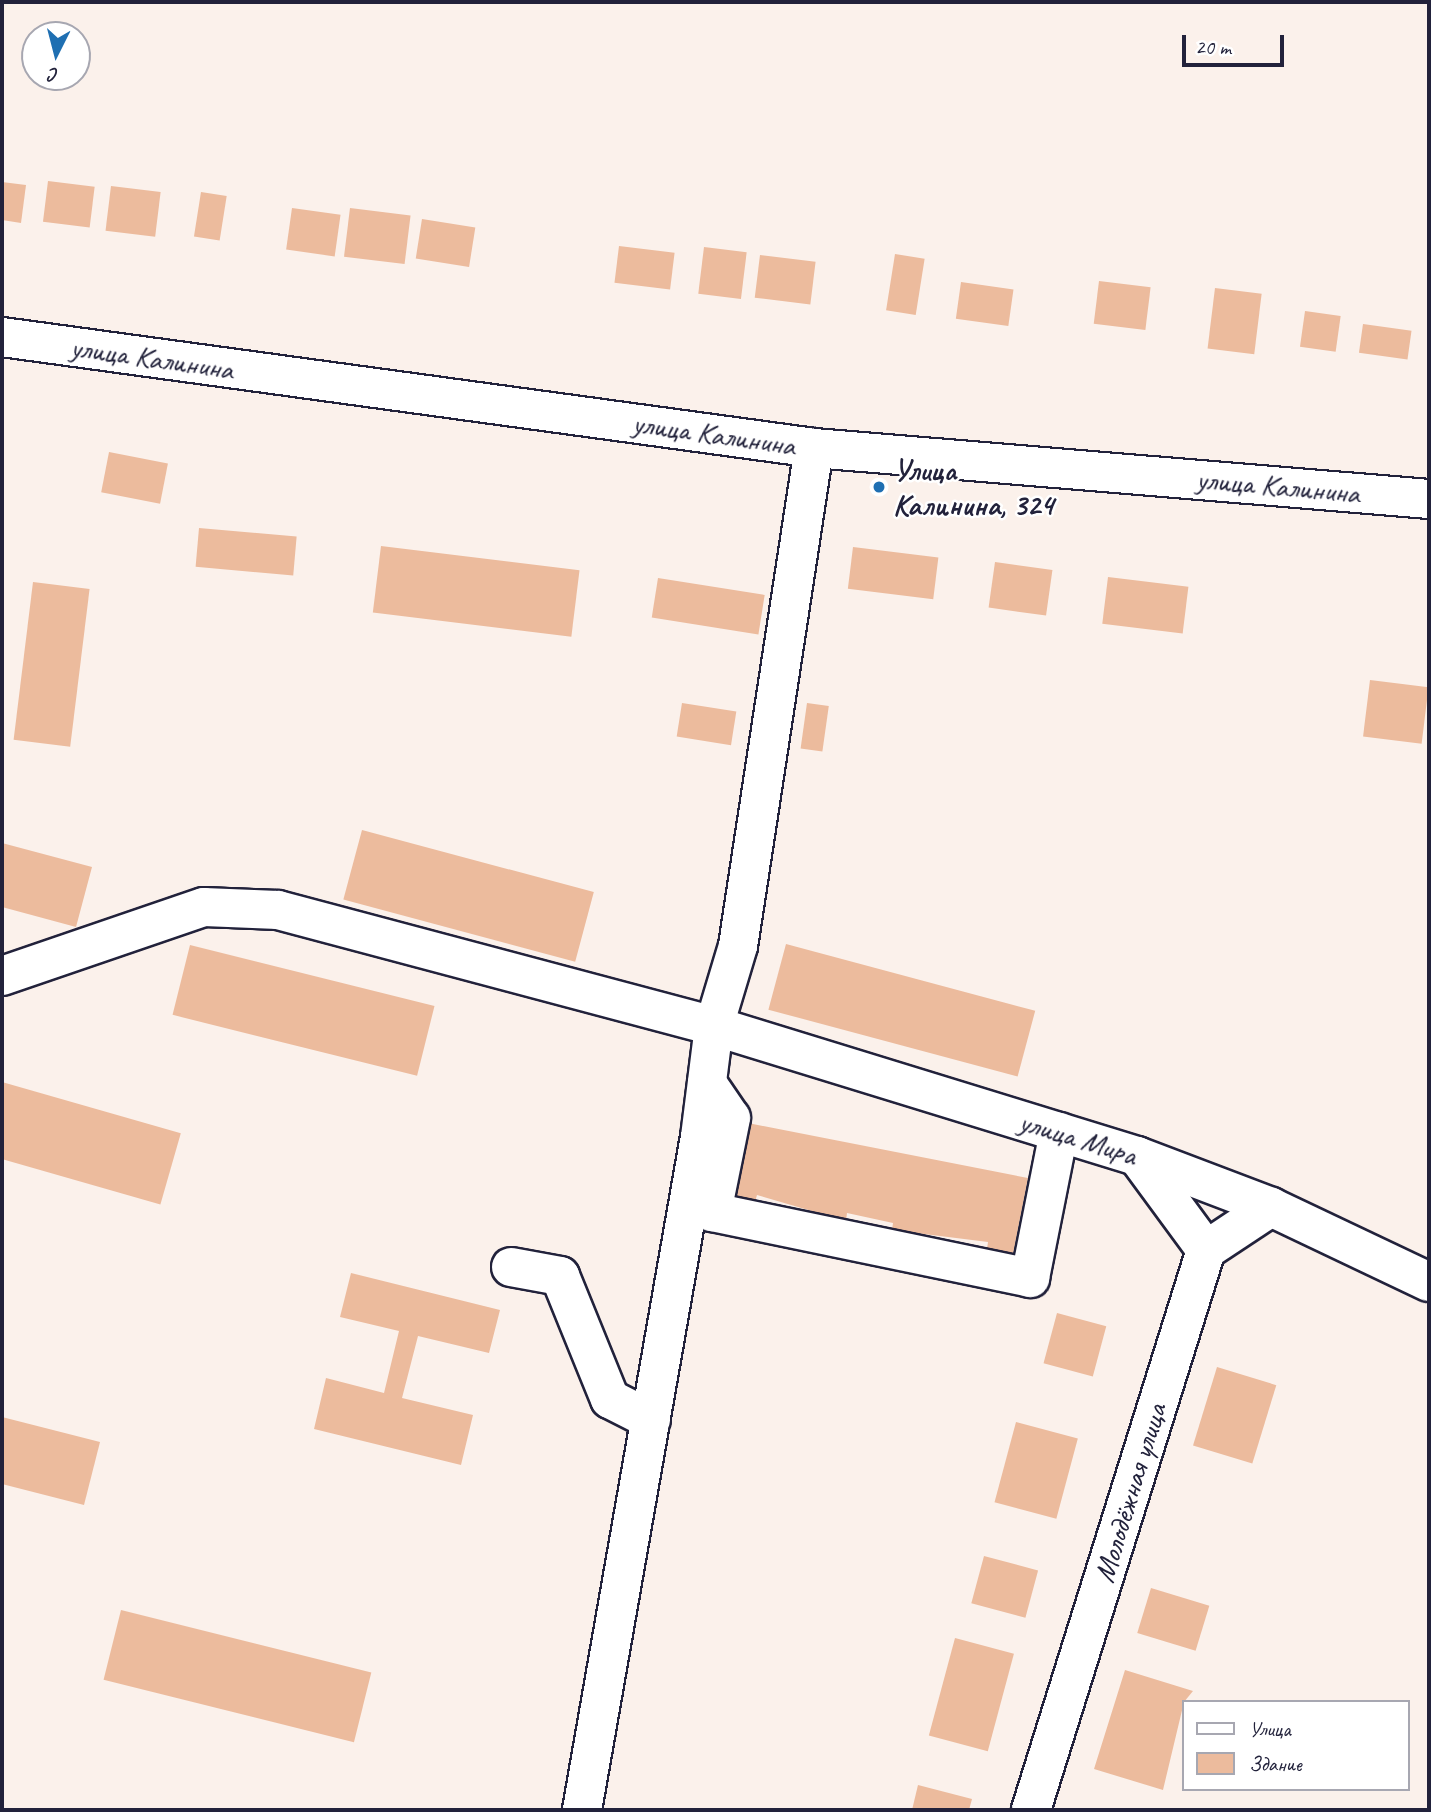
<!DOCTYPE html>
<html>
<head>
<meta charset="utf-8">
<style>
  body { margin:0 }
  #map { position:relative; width:1431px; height:1812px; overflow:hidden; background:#fbf1eb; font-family:Caveat,sans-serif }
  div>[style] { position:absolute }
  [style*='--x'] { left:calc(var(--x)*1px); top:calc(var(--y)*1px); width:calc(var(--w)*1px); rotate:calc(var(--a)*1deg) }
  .building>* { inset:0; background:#ecbb9d; transform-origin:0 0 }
  .roads { filter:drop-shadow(2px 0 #22223b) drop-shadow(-2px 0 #22223b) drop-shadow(0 2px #22223b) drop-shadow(0 -2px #22223b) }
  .minor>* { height:38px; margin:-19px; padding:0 19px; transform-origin:19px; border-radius:19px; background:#fff }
  .dots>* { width:19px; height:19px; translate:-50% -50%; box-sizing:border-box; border:4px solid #fff; border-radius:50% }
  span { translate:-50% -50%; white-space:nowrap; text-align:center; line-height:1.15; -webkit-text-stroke:5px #fff; paint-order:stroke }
  .street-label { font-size:30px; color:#22223b }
  .poi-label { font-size:30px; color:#22223b; font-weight:700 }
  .left { translate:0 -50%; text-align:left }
  .frame { position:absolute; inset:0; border:4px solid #22223b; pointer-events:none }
  .legend { position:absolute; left:1182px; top:1700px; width:228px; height:91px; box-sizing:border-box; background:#fff; border:2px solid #a7a7b1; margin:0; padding:9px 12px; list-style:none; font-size:21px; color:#22223b }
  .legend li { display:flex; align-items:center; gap:14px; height:35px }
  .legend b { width:35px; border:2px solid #a7a7b1 }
  .north { position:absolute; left:21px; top:21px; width:70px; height:70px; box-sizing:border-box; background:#fff; border:2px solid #a7a7b1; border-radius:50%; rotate:186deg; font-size:19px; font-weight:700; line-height:28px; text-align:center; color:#22223b }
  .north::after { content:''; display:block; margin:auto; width:24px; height:32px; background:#1f6fb2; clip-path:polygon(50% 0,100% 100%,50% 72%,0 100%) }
  .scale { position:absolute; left:1182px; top:35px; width:102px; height:32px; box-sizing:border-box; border:4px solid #22223b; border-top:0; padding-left:9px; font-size:21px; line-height:24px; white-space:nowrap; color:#22223b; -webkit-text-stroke:5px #fff; paint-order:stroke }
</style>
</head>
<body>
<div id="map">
  <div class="building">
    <i style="left:48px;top:181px;width:47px;height:41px;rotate:7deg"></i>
    <i style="clip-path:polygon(2px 182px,26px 185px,21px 223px,2px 220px)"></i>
    <i style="left:111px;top:186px;width:50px;height:45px;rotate:7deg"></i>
    <i style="left:201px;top:192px;width:26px;height:45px;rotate:9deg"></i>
    <i style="left:292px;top:208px;width:49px;height:42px;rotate:8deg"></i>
    <i style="left:350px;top:208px;width:61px;height:49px;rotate:7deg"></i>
    <i style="left:422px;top:219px;width:54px;height:40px;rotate:9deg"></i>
    <i style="left:619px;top:246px;width:56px;height:37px;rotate:7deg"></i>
    <i style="left:704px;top:247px;width:43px;height:47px;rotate:7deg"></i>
    <i style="left:895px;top:254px;width:30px;height:57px;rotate:9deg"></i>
    <i style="left:760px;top:255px;width:56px;height:43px;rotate:7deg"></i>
    <i style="left:1099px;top:281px;width:52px;height:43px;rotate:7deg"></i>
    <i style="left:961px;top:282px;width:53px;height:37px;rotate:8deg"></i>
    <i style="left:1215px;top:288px;width:47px;height:61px;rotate:7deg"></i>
    <i style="left:1305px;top:311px;width:36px;height:36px;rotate:8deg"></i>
    <i style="left:1363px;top:324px;width:49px;height:29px;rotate:8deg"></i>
    <i style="left:109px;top:452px;width:60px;height:41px;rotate:11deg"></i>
    <i style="left:199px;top:528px;width:98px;height:39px;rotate:5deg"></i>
    <i style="left:381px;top:546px;width:200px;height:67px;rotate:7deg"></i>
    <i style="left:853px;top:547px;width:86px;height:42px;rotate:7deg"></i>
    <i style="left:995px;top:562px;width:58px;height:46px;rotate:8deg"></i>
    <i style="left:1108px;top:577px;width:81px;height:47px;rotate:7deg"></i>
    <i style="left:658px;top:578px;width:108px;height:40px;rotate:9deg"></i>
    <i style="left:33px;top:582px;width:57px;height:159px;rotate:7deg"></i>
    <i style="left:1370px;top:680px;width:59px;height:57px;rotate:7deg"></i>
    <i style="left:682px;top:703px;width:55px;height:34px;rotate:9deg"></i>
    <i style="left:807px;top:703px;width:22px;height:46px;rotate:8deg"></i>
    <i style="left:362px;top:830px;width:240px;height:72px;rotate:15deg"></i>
    <i style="clip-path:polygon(2px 843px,92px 867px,76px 927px,2px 907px)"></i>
    <i style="left:786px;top:944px;width:258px;height:68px;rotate:15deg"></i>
    <i style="left:190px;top:945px;width:252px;height:72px;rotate:14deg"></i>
    <i style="left:2px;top:1082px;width:186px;height:74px;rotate:16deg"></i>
    <i style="clip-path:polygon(748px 1123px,1028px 1178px,1013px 1254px,987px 1249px,988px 1242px,892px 1230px,893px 1223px,847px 1213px,846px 1221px,757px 1195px,755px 1202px,733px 1198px)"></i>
    <i style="clip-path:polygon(351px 1273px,500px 1310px,489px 1353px,418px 1336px,402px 1398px,473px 1415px,461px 1465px,314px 1429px,326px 1378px,384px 1393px,399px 1331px,340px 1317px)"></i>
    <i style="left:1057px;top:1313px;width:51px;height:52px;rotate:15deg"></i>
    <i style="left:1217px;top:1367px;width:62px;height:82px;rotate:17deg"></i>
    <i style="clip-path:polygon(2px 1417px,100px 1442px,84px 1505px,2px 1484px)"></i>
    <i style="left:1016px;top:1422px;width:64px;height:83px;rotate:15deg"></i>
    <i style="left:984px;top:1556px;width:56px;height:49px;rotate:15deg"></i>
    <i style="left:1151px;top:1588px;width:61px;height:47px;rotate:17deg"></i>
    <i style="left:121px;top:1610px;width:258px;height:72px;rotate:14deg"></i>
    <i style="left:955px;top:1638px;width:61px;height:101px;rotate:15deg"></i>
    <i style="clip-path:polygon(1125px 1670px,1193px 1691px,1184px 1702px,1163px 1790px,1094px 1769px)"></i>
    <i style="clip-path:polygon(918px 1785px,972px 1799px,969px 1810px,912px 1810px)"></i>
  </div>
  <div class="roads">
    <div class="minor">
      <i style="--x:2;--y:337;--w:820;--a:7.78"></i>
      <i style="--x:814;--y:448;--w:617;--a:4.74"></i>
      <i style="--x:2;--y:976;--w:213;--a:-18.9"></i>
      <i style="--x:204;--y:907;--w:74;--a:2.3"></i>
      <i style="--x:278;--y:910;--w:451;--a:14.9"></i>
      <i style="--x:714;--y:1026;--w:443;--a:17.1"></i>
      <i style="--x:1137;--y:1156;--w:143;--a:20.8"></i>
      <i style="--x:1271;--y:1207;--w:175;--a:25.4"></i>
      <i style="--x:707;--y:1083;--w:42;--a:55.6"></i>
      <i style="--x:731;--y:1118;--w:96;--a:101.4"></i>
      <i style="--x:712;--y:1212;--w:325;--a:11.7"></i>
      <i style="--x:1030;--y:1278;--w:149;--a:-78.8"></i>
      <i style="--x:1137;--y:1156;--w:117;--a:53.7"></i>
      <i style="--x:511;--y:1267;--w:50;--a:10.4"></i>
      <i style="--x:560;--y:1276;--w:133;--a:67.9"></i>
      <i style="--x:610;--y:1399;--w:46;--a:27.1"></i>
      <i style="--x:582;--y:1810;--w:683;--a:-80.06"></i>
      <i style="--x:700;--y:1137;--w:112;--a:-82.8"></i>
      <i style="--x:714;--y:1026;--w:84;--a:-73.3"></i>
      <i style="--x:738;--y:946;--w:504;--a:-81.32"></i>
      <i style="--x:1031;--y:1810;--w:587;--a:-72.65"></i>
      <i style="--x:1206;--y:1250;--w:78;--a:-33.5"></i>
    </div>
  </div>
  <div class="dots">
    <i style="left:879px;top:487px;background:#1f6fb2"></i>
  </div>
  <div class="street-label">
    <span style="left:152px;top:358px;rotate:8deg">улица Калинина</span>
    <span style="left:714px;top:434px;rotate:8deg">улица Калинина</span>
    <span style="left:1278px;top:486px;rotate:5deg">улица Калинина</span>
    <span style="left:1078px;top:1138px;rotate:17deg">улица Мира</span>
    <span style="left:1130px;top:1493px;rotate:-73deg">Молодёжная улица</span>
  </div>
  <div class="poi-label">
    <span class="left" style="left:893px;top:487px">Улица<br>Калинина, 324</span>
  </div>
  <div class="frame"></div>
  <ul class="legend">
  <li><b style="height:9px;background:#fff"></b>Улица</li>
  <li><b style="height:19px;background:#ecbb9d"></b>Здание</li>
  </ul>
  <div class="north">С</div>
  <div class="scale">20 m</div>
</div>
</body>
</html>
